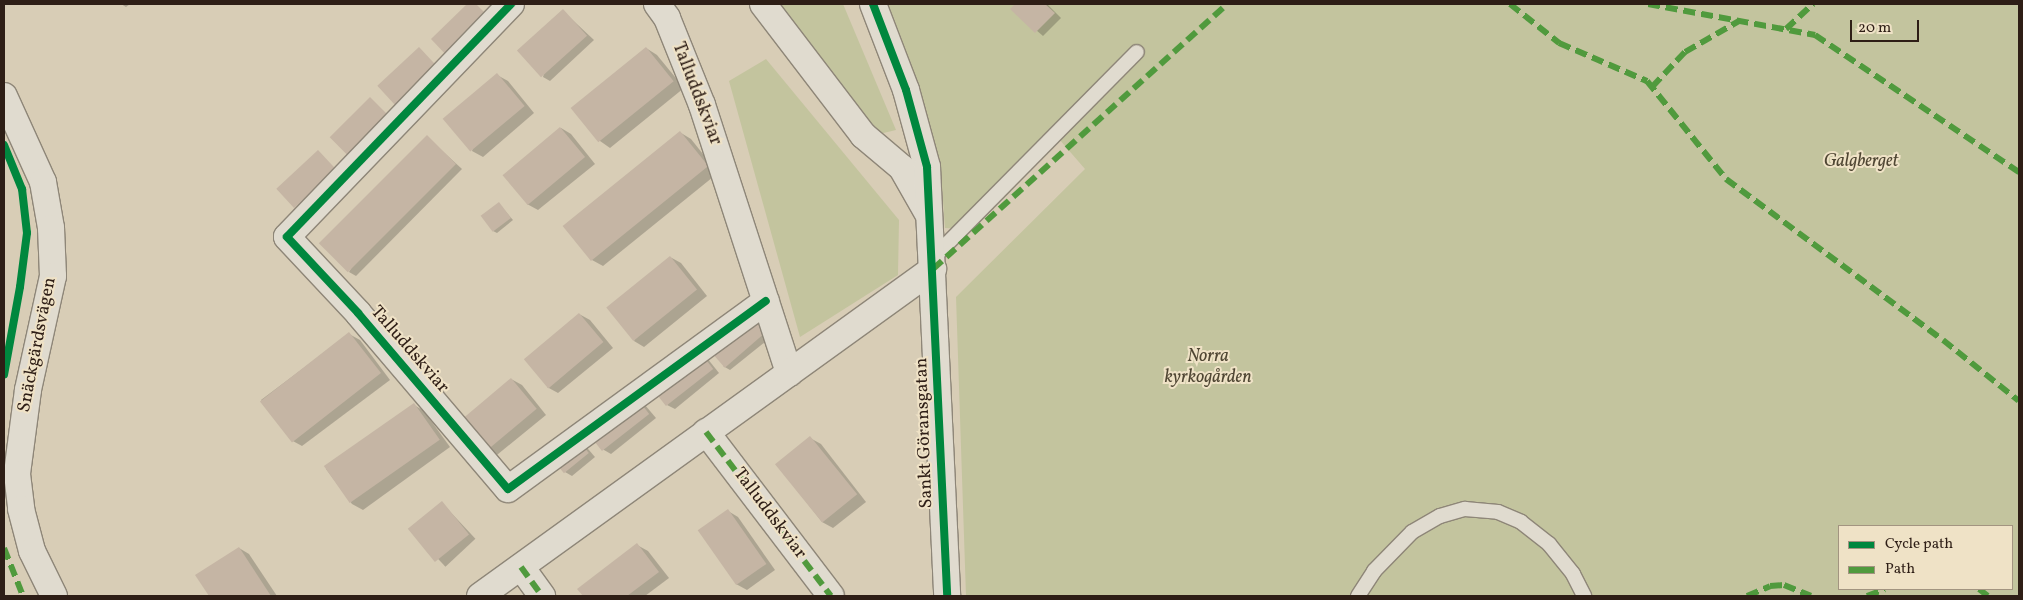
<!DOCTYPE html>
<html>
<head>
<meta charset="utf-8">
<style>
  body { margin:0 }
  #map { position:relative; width:2023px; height:600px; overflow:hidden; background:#d8cdb6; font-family:Vollkorn,serif }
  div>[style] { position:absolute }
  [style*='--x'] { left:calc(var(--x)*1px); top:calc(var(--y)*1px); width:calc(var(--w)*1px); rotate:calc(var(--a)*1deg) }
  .green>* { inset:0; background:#c3c49e }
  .shadow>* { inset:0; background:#0003; transform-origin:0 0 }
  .building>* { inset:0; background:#c5b5a4; transform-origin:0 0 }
  .roads { filter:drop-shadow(1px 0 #8e8678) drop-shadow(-1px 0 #8e8678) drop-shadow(0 1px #8e8678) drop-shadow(0 -1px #8e8678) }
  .service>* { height:14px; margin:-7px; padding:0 7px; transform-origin:7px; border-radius:7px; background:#e0dbcf }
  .minor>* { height:26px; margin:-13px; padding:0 13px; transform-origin:13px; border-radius:13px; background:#e0dbcf }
  .quiet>* { height:6px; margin-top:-3px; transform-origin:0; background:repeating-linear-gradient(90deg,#509a3d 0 12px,transparent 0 18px) }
  .cycleway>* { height:8px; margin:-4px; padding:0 4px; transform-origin:4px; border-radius:4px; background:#00873e }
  span { translate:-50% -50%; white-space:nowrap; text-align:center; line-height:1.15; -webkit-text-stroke:4px #efe2c6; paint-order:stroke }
  .street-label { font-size:18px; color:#2e1e16 }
  .park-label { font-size:18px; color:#4f4633; font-style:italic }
  .frame { position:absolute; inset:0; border:5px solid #2e1e16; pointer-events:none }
  .legend { position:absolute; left:1838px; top:525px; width:175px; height:65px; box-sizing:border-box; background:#efe2c6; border:1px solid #a29480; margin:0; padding:6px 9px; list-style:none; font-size:15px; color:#2e1e16 }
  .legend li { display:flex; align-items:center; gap:10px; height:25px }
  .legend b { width:25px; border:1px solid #a29480 }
  .scale { position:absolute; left:1850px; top:20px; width:69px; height:22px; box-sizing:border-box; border:2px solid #2e1e16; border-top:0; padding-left:6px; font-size:15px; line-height:18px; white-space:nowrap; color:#2e1e16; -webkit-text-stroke:4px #efe2c6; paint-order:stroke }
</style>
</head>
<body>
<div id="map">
  <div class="green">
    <i style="clip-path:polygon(781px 4px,843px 4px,896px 130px,871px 136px,853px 114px)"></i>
    <i style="clip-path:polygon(evenodd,875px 4px,2019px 4px,2019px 596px,966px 596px,956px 297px,1085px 169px,1052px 131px,963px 229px,945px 228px,940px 160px,875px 4px,1839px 526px,2012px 526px,2012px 589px,1839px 589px,1839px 526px)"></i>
    <i style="clip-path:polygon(766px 59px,899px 220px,898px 275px,800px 337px,729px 81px)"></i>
  </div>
  <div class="shadow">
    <i style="clip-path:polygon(121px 4px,130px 4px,126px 7px)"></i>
    <i style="clip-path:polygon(1017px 4px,1047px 4px,1061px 18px,1043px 36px,1012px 9px)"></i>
    <i style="clip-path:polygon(563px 11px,594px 40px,550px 81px,543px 77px)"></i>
    <i style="clip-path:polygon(646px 48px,657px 55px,684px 88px,610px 148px,600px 141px,573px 108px)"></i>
    <i style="clip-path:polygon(497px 75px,508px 81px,534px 113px,483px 157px,472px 151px)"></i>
    <i style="clip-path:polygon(561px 128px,571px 134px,595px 164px,538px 210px,527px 204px)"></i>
    <i style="clip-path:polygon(681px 133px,691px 139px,718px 173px,603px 266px,592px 260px,565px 227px)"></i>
    <i style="clip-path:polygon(427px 137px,462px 169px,356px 276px,349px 272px)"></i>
    <i style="clip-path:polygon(499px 204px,513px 220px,497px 233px,493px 231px)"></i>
    <i style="clip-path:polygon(670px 257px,681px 263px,707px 296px,644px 347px,634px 341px)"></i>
    <i style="clip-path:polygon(752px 309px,775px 334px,730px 370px,723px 366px)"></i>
    <i style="clip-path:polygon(579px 314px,590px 320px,613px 348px,558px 393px,547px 387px)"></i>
    <i style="clip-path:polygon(349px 334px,360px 340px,390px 380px,302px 446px,291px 440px,261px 400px)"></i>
    <i style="clip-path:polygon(703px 353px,719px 373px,675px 409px,667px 405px)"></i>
    <i style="clip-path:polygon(511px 379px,522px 385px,546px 415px,492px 459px,482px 453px)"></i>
    <i style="clip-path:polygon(639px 398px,656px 418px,611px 454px,604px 450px,588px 430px)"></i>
    <i style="clip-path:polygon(414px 405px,424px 411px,450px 447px,363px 510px,352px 504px,326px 469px)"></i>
    <i style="clip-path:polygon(810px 438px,821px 444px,866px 502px,833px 528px,822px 522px,777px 464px)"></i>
    <i style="clip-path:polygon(582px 442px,595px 457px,572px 476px,565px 472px)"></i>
    <i style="left:442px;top:503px;width:49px;height:41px;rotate:47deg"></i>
    <i style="clip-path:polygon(728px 511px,738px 517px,775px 570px,747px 590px,736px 584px)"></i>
    <i style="clip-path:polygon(637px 545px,648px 551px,669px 578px,645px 596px,584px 596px,579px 589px)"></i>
    <i style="clip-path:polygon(239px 548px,249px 554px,277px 596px,210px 596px,197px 576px)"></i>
  </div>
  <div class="building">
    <i style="clip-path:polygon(467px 4px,476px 4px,490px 18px,449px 58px,431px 39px)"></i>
    <i style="clip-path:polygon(1015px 4px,1045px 4px,1055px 13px,1035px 33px,1010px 9px)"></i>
    <i style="left:563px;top:9px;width:36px;height:62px;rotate:48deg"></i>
    <i style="left:419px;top:47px;width:26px;height:57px;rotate:47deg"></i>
    <i style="left:646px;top:47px;width:44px;height:97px;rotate:51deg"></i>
    <i style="left:497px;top:73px;width:43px;height:71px;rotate:50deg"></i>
    <i style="left:370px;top:97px;width:25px;height:57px;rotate:45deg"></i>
    <i style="left:560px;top:127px;width:39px;height:75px;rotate:50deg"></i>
    <i style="left:680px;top:131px;width:45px;height:151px;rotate:51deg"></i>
    <i style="left:427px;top:135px;width:41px;height:153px;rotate:45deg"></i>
    <i style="left:318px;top:150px;width:26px;height:57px;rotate:47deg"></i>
    <i style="left:499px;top:202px;width:20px;height:23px;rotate:53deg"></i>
    <i style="left:670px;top:256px;width:43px;height:82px;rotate:51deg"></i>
    <i style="left:751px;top:308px;width:28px;height:59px;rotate:49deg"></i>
    <i style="left:579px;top:313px;width:38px;height:72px;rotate:50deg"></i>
    <i style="left:349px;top:332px;width:52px;height:113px;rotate:52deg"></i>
    <i style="left:696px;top:347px;width:28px;height:60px;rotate:52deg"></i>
    <i style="left:511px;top:378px;width:40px;height:71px;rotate:50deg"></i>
    <i style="left:632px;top:392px;width:28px;height:60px;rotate:52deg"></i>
    <i style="left:414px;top:403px;width:45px;height:110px;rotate:55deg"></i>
    <i style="left:575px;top:436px;width:22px;height:32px;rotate:51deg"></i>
    <i style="left:810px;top:436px;width:75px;height:45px;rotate:51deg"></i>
    <i style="left:442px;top:501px;width:43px;height:44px;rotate:51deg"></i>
    <i style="left:728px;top:509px;width:67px;height:37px;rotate:55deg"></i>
    <i style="clip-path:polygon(637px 543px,659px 572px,627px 596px,583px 596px,577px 589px)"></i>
    <i style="clip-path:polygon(239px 547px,271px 596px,209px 596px,195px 575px)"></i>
  </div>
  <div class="roads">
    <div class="service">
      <i style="--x:932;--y:259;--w:291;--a:-45.3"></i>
      <i style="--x:1358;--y:596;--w:30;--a:-57"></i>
      <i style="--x:1374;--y:571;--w:54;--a:-45.7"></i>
      <i style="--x:1412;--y:532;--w:32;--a:-30"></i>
      <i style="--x:1440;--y:516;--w:26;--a:-16"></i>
      <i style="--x:1465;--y:509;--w:33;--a:5"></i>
      <i style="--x:1498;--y:512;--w:25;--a:23"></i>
      <i style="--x:1521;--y:522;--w:36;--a:38"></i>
      <i style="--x:1549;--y:544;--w:38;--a:51"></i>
      <i style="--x:1573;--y:574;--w:25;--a:63"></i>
    </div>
    <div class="minor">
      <i style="--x:511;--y:4;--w:323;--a:133.9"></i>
      <i style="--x:287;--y:237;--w:104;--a:46.9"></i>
      <i style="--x:358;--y:313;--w:231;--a:49.6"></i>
      <i style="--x:508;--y:489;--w:319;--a:-36.1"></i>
      <i style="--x:657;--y:4;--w:17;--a:54"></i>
      <i style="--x:667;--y:18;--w:94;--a:68.1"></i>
      <i style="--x:702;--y:105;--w:282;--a:72"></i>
      <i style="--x:763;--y:4;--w:165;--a:52.6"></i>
      <i style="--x:863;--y:135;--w:51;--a:40.2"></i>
      <i style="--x:902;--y:168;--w:51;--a:60.4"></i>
      <i style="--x:873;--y:4;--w:92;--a:69"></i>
      <i style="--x:906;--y:90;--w:80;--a:74.7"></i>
      <i style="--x:927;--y:167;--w:429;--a:87.3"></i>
      <i style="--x:4;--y:96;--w:94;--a:65.6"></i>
      <i style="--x:43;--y:182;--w:47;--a:80.1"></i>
      <i style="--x:51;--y:228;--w:48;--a:87.6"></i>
      <i style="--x:53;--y:276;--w:117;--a:102.4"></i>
      <i style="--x:28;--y:390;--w:85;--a:97.5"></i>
      <i style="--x:17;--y:474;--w:35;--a:83"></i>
      <i style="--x:21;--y:509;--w:43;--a:75.3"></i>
      <i style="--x:32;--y:551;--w:50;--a:63.9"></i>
      <i style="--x:706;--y:432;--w:206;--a:52.7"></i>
      <i style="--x:521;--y:567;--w:36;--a:54"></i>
      <i style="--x:480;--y:596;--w:559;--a:-35.82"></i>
    </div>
  </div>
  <div class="quiet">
    <i style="--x:1510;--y:4;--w:63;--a:38.5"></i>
    <i style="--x:1559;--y:43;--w:96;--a:23.4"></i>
    <i style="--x:1647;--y:81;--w:126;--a:51.1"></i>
    <i style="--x:1726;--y:179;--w:270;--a:36.6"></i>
    <i style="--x:1943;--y:340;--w:97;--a:38.8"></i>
    <i style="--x:1648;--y:4;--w:170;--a:10.5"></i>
    <i style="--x:1815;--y:35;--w:246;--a:33.9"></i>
    <i style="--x:1786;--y:29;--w:37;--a:-43"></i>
    <i style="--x:1652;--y:87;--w:48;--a:-46.7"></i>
    <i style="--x:1685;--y:52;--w:62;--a:-29.9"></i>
    <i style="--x:933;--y:269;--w:396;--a:-42"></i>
    <i style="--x:706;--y:432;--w:206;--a:52.7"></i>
    <i style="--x:4;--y:548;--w:52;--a:68.4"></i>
    <i style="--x:521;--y:567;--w:36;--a:54"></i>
    <i style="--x:1979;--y:589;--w:11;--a:38"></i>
    <i style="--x:1747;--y:596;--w:25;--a:-23"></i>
    <i style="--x:1770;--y:586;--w:14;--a:-4"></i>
    <i style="--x:1784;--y:585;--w:29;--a:22"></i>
    <i style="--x:1867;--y:596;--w:19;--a:-21"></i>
  </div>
  <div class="cycleway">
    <i style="--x:511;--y:4;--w:323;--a:133.9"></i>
    <i style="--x:287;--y:237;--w:104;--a:46.9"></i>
    <i style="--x:358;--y:313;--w:231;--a:49.6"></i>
    <i style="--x:508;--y:489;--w:319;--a:-36.1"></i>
    <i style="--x:873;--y:4;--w:92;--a:69"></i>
    <i style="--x:906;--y:90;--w:80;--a:74.7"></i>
    <i style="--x:927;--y:167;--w:429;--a:87.3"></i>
    <i style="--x:4;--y:145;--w:48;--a:67.8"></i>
    <i style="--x:22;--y:189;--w:44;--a:83.5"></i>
    <i style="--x:27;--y:233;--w:54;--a:97.4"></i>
    <i style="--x:20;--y:287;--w:89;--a:100.3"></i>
  </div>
  <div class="street-label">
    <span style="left:696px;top:94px;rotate:69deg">Talluddskviar</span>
    <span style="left:38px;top:345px;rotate:-79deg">Snäckgärdsvägen</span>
    <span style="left:409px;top:350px;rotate:49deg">Talluddskviar</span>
    <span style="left:925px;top:433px;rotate:-92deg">Sankt Göransgatan</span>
    <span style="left:769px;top:514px;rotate:53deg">Talluddskviar</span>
  </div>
  <div class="park-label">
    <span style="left:1861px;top:162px">Galgberget</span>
    <span style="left:1208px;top:368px">Norra<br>kyrkogården</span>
  </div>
  <div class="frame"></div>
  <ul class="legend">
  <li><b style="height:6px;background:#00873e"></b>Cycle path</li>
  <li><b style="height:6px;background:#509a3d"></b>Path</li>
  </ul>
  <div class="scale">20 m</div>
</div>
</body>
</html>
